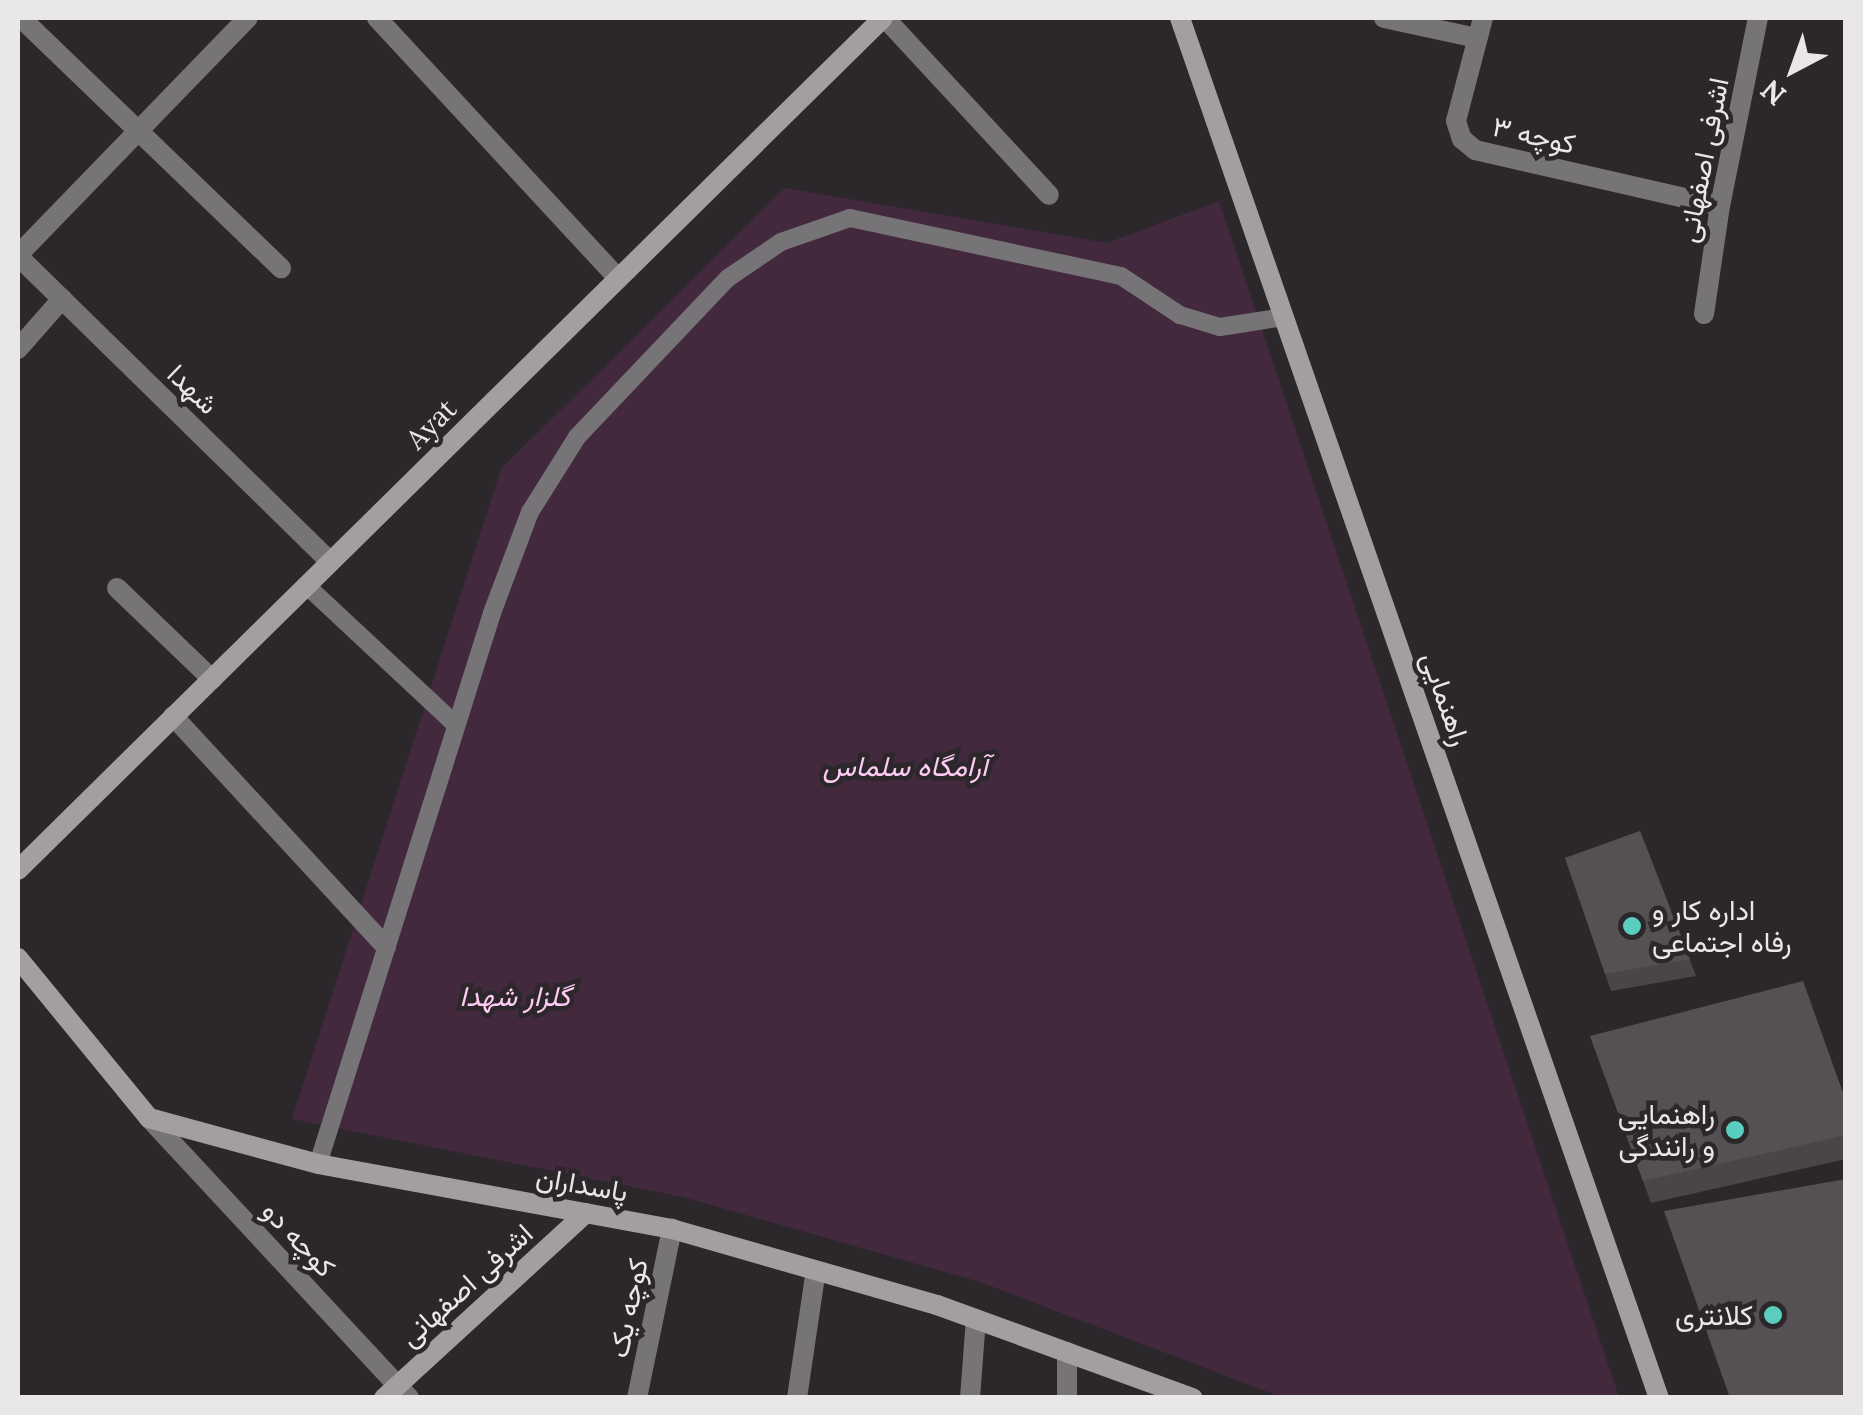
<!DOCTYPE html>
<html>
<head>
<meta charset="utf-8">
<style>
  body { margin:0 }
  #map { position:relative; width:1863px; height:1415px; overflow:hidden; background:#2c272a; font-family:Lora,Vazirmatn,serif }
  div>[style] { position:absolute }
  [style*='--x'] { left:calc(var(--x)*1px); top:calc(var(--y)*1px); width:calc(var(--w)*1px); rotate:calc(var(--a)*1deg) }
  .green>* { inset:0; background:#42293d }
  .lane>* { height:18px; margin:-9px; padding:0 9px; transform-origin:9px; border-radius:9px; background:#767476 }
  .street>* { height:20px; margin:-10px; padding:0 10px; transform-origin:10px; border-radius:10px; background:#767476 }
  .secondary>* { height:20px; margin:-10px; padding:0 10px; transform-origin:10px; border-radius:10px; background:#a39ea2 }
  .wall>* { inset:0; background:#494548 }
  .building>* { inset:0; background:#555054 }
  .dots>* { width:28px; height:28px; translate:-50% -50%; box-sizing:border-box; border:5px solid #2c272a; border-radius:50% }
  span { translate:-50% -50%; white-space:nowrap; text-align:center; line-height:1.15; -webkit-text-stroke:9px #2c272a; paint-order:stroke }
  .street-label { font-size:28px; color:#eae7e9 }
  .park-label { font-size:28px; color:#ffcbf4; font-style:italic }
  .poi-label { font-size:28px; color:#eae7e9 }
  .left { translate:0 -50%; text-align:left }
  .right { translate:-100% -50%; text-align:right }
  .frame { position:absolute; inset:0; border:20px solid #eae7e9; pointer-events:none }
  .north { position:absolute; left:1743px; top:20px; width:100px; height:100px; -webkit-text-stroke:8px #2c272a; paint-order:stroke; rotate:221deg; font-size:28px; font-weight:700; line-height:40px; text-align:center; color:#eae7e9 }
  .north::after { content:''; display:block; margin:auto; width:35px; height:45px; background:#eae7e9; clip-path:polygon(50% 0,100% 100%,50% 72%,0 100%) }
</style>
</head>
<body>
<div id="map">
  <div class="green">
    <i style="clip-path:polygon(785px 188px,1107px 243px,1219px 201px,1619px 1397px,1281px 1397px,980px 1282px,683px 1197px,292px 1119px,501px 469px)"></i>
  </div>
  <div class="lane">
    <i style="--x:306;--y:585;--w:205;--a:43"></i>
    <i style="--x:318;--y:1164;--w:578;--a:-72.47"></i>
    <i style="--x:492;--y:613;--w:108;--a:-69.4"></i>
    <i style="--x:530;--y:512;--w:89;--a:-57.9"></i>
    <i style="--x:577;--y:437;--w:219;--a:-46.5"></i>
    <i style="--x:728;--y:278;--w:64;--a:-34.2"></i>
    <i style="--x:781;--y:242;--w:73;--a:-19.2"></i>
    <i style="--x:850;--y:218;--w:277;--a:12.1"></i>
    <i style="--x:1121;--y:276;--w:71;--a:33.5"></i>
    <i style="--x:1180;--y:315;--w:42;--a:16.7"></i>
    <i style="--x:1220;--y:327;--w:65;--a:-8.9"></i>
  </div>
  <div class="street">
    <i style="--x:21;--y:18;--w:361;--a:43.9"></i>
    <i style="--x:377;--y:18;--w:355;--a:47.2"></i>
    <i style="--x:885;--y:18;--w:241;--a:47.2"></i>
    <i style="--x:1384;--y:18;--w:95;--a:12.1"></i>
    <i style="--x:1483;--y:18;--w:106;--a:104.7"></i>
    <i style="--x:1456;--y:121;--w:19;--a:72"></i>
    <i style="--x:1462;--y:139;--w:17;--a:40"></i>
    <i style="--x:1475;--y:150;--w:251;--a:12.9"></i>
    <i style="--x:18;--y:255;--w:330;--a:-45.9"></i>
    <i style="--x:18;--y:256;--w:437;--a:44.4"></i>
    <i style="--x:1704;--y:314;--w:109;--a:-81.6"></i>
    <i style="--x:1720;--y:206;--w:192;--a:-78.6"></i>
    <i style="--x:18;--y:349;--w:67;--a:-48.7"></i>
    <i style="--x:117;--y:588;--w:132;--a:43.8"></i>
    <i style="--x:173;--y:716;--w:314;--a:47.3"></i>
    <i style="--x:149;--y:1118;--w:382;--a:47.1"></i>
    <i style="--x:1067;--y:1352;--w:46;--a:90"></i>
    <i style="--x:637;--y:1398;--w:173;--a:-78.3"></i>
    <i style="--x:797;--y:1398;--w:129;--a:-81.6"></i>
    <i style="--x:970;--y:1398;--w:79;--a:-85.7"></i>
  </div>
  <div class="secondary">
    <i style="--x:1180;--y:18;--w:1461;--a:70.86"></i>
    <i style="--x:18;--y:870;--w:1214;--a:-44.57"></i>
    <i style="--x:18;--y:958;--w:207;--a:50.7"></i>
    <i style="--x:149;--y:1118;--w:175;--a:15.2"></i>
    <i style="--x:318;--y:1164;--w:360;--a:10.4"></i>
    <i style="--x:672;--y:1229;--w:276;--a:16"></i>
    <i style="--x:937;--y:1305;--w:272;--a:20"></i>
    <i style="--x:384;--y:1398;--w:274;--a:-42.5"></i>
  </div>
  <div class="wall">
    <i style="clip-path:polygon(1640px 831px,1696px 976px,1611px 991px,1565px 858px)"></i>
    <i style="clip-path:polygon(1590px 1036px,1846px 1101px,1846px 1159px,1651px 1203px)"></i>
  </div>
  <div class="building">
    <i style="clip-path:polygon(1640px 831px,1690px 959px,1605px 974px,1565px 858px)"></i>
    <i style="clip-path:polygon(1803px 981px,1846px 1101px,1846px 1135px,1643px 1181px,1590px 1036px)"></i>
    <i style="clip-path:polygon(1846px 1179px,1846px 1398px,1730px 1398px,1664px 1211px)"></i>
  </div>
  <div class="dots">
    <i style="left:1632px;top:926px;background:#59cebf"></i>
    <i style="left:1735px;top:1130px;background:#59cebf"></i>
    <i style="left:1773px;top:1315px;background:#59cebf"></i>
  </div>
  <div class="street-label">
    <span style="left:1534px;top:135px;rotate:13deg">کوچه ۳</span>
    <span style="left:1703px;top:160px;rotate:-79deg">اشرفی اصفهانی</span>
    <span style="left:193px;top:389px;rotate:44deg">شهدا</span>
    <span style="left:431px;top:424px;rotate:-45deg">Ayat</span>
    <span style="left:1446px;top:699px;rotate:71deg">راهنمایی</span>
    <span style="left:582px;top:1184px;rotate:10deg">پاسداران</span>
    <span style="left:299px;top:1239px;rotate:47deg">کوچه دو</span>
    <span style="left:466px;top:1285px;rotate:-42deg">اشرفی اصفهانی</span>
    <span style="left:628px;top:1308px;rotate:-78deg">کوچه یک</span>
  </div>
  <div class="park-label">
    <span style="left:905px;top:766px">آرامگاه سلماس</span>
    <span style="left:515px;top:996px">گلزار شهدا</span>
  </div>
  <div class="poi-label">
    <span class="left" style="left:1652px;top:926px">اداره کار و<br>رفاه اجتماعی</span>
    <span class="right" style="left:1715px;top:1130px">راهنمایی<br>و رانندگی</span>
    <span class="right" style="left:1753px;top:1315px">کلانتری</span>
  </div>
  <div class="frame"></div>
  <div class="north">N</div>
</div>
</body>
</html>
